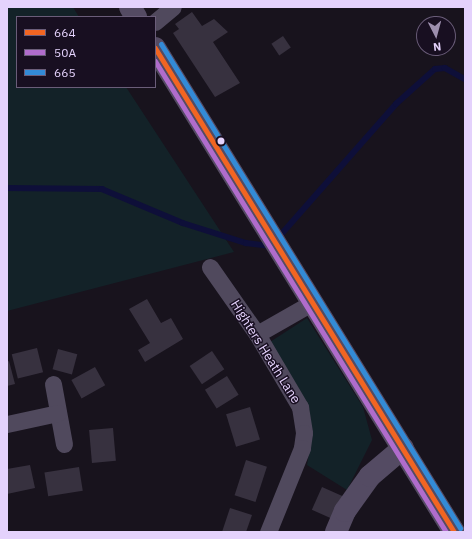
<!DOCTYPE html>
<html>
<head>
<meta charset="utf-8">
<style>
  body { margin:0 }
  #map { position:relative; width:472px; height:539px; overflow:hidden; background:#18131d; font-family:"IBM Plex Sans",sans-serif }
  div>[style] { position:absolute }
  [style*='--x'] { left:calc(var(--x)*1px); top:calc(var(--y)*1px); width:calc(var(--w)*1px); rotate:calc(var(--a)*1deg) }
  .green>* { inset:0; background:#132228 }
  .stream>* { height:5.5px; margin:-2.75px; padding:0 2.75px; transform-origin:2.75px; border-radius:2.75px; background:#0e0f39 }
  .building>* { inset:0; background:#37313f; transform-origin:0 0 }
  .street>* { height:17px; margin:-8.5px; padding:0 8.5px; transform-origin:8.5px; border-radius:8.5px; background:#50495d }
  .secondary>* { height:22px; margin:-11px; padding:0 11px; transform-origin:11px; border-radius:11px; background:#544b63 }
  .bus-1>* { height:5px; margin:-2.5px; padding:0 2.5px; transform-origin:2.5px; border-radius:2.5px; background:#f26522 }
  .bus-2>* { height:5px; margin:-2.5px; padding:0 2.5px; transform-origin:2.5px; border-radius:2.5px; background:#b06ccc }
  .bus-3>* { height:5px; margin:-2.5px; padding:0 2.5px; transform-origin:2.5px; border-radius:2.5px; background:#338bd7 }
  .dots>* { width:11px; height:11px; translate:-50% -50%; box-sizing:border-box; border:2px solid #180f21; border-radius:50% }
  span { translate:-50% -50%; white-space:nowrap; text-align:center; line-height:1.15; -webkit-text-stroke:3px #180f21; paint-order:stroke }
  .street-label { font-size:13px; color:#e4d2fc }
  .frame { position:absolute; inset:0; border:8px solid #e4d2fc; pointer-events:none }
  .legend { position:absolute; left:16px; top:16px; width:140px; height:72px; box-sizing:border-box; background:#180f21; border:1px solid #6a5d79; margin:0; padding:5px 7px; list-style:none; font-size:12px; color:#e4d2fc }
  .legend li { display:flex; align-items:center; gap:8px; height:20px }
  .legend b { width:20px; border:1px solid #6a5d79 }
  .north { position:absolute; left:416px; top:16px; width:40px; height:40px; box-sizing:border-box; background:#180f21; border:1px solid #6a5d79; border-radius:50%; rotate:174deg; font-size:11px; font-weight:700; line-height:16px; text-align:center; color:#e4d2fc }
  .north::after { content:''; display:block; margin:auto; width:14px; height:18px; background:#9d8fae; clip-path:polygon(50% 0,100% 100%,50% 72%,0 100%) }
</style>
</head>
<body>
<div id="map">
  <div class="green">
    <i style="clip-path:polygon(7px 7px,73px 7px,79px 17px,17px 17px,17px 87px,126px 87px,234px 252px,7px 311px)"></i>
    <i style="clip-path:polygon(307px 318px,363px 407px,372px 440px,347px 490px,307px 465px,312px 434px,309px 409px,270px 342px)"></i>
  </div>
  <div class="stream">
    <i style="--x:7;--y:188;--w:95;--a:0.6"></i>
    <i style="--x:102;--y:189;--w:88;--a:22.8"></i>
    <i style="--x:183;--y:223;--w:66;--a:17.6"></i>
    <i style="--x:246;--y:243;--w:25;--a:7"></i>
    <i style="--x:278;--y:238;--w:179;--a:-48.6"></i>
    <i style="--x:396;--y:104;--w:52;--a:-41.9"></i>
    <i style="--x:435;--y:69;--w:10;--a:-6"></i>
    <i style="--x:445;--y:68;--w:23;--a:29"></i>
  </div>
  <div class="building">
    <i style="clip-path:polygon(192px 12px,202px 26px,214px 19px,228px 32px,213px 42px,240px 83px,215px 97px,173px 33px,179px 29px,175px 24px)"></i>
    <i style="left:283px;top:36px;width:14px;height:14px;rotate:56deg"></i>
    <i style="clip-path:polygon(147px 299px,161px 323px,171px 318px,183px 339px,145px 362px,138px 350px,150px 343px,129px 309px)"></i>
    <i style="left:37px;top:348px;width:25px;height:26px;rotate:76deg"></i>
    <i style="left:58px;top:349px;width:20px;height:21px;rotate:15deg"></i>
    <i style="left:212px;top:351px;width:22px;height:27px;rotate:56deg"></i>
    <i style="clip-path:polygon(9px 361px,15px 384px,7px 386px,7px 362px)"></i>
    <i style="left:95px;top:367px;width:21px;height:27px;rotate:61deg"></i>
    <i style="left:227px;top:376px;width:22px;height:26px;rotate:58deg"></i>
    <i style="left:250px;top:407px;width:34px;height:25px;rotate:73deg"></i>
    <i style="left:113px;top:428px;width:33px;height:24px;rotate:85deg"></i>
    <i style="left:246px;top:460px;width:22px;height:37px;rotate:18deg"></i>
    <i style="clip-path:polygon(30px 465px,35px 488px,7px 494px,7px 469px)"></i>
    <i style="left:79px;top:467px;width:24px;height:35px;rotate:81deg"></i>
    <i style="left:322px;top:487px;width:24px;height:25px;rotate:24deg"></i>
    <i style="clip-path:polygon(230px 508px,252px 515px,246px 532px,222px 532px)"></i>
  </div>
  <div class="street">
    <i style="--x:155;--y:22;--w:23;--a:-40"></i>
    <i style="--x:210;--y:267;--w:82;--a:55"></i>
    <i style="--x:257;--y:334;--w:85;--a:59.5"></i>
    <i style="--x:300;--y:407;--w:26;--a:81"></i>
    <i style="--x:304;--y:433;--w:15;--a:98"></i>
    <i style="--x:302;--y:448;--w:91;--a:112"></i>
    <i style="--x:257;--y:334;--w:64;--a:-29.7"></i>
    <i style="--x:53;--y:384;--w:61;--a:79.6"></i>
    <i style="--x:7;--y:424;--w:52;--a:-12.2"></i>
  </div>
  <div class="secondary">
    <i style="--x:130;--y:7;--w:12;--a:59"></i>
    <i style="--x:155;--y:48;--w:569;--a:58.29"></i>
    <i style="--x:336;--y:532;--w:23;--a:-67"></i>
    <i style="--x:345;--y:511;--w:43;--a:-54.5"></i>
    <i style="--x:370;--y:476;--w:43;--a:-40.3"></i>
  </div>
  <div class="bus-1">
    <i style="--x:155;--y:48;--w:569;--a:58.29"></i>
  </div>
  <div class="bus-2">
    <i style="--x:155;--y:61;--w:554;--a:58.29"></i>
  </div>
  <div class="bus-3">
    <i style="--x:161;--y:44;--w:569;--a:58.29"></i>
  </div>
  <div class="dots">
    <i style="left:221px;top:141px;background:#e4d2fc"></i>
  </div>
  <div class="street-label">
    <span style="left:265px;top:352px;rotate:58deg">Highters Heath Lane</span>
  </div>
  <div class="frame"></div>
  <ul class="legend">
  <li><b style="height:5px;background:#f26522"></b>664</li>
  <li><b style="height:5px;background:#b06ccc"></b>50A</li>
  <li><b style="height:5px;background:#338bd7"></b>665</li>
  </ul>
  <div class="north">N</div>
</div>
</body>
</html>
